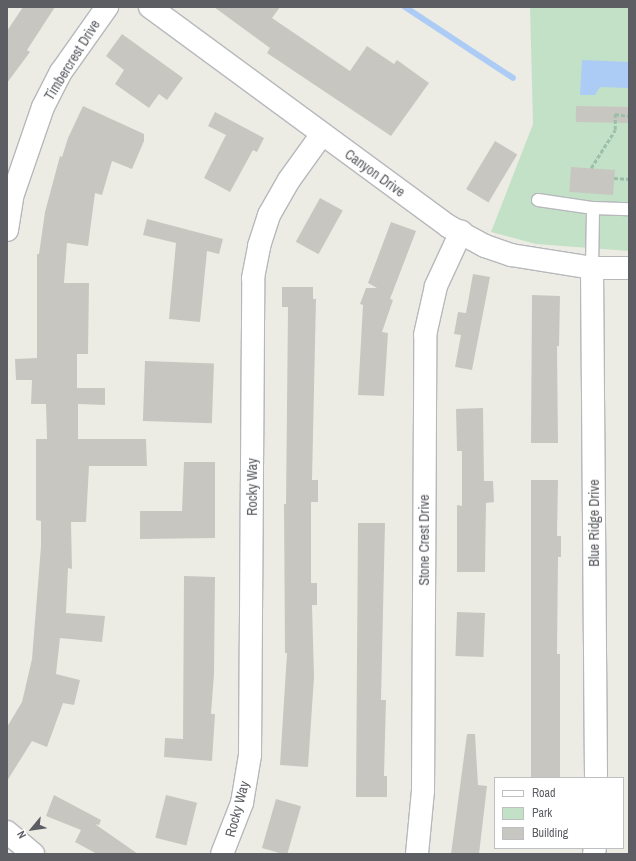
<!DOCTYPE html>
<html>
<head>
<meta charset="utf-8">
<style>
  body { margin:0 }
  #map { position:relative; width:636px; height:861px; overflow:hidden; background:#edece4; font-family:"Archivo Narrow",sans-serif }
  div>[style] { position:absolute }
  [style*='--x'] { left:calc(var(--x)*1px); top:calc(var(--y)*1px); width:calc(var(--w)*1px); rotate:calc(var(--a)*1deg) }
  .green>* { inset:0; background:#c3e1c7 }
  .water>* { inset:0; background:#acccf5 }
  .stream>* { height:6px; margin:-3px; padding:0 3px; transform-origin:3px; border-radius:3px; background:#acccf5 }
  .building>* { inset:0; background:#c8c6c0; transform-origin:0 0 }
  .path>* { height:2.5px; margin-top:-1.25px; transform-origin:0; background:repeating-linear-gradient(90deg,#9cbfaa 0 4px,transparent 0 6px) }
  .roads { filter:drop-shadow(1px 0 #b6b8bc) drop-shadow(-1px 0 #b6b8bc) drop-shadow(0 1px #b6b8bc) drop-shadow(0 -1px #b6b8bc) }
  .lane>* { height:12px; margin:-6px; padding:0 6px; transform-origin:6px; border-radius:6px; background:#fff }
  .street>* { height:22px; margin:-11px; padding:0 11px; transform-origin:11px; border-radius:11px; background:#fff }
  span { translate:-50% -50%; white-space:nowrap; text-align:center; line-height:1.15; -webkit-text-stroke:3px #fff; paint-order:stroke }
  .street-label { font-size:14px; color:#5c5e63 }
  .frame { position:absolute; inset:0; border:8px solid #5c5e63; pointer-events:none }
  .legend { position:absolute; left:494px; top:777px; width:130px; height:72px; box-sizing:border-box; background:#fff; border:1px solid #bebfc1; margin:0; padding:5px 7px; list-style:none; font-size:12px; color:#5c5e63 }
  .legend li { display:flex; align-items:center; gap:8px; height:20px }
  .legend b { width:20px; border:1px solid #bebfc1 }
  .north { position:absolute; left:12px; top:809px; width:40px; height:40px; -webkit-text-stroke:3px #fff; paint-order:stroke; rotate:241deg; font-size:11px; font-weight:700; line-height:16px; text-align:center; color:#5c5e63 }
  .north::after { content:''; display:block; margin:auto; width:14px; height:18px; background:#5c5e63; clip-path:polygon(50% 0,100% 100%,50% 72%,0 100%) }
</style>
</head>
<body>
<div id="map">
  <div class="green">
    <i style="clip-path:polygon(530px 7px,629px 7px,629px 251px,536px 244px,491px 232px,533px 124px)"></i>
  </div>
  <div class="water">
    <i style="clip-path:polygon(582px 60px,629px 62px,629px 88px,600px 87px,595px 95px,580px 95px)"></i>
  </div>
  <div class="stream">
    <i style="--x:405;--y:7;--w:129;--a:33.3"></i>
  </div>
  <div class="building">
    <i style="clip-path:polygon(23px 7px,55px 7px,27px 50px,30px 52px,7px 83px,7px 31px)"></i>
    <i style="clip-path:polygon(214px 7px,280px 7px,272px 18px,350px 71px,367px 46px,394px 64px,397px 60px,429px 83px,391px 136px,267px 53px,270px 48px)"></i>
    <i style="clip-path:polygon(122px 34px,183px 78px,167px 100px,159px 94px,149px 108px,115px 84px,124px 70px,106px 56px)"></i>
    <i style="clip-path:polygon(83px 106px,144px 134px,144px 141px,132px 169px,112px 161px,102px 195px,95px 193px,88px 246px,67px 243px,64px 283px,89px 283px,88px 354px,77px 354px,77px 388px,105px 388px,105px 405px,78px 404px,78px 439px,146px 439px,147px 466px,89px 466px,86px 522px,71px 522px,72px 569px,68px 568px,66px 613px,105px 616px,102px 642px,60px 638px,56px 674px,80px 680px,74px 705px,63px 703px,47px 747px,32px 741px,7px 781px,7px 727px,22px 702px,32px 659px,41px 546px,41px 521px,36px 520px,36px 439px,47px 439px,46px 404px,31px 404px,32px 380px,16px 380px,15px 359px,37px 358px,37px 254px,39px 254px,45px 212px,60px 156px,62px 157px,68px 138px)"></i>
    <i style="left:576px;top:106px;width:53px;height:16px;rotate:1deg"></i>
    <i style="clip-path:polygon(215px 112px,264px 138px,257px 152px,253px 150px,230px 192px,204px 178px,226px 135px,208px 126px)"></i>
    <i style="left:495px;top:141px;width:26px;height:56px;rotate:31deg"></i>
    <i style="left:571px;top:167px;width:44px;height:25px;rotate:4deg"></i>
    <i style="left:320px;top:198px;width:26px;height:50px;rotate:29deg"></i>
    <i style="clip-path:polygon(147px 219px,223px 239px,219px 254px,207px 251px,200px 322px,169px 319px,176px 243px,143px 235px)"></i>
    <i style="clip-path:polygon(391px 222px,416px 231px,390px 299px,393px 300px,382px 332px,388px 333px,384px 396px,358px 395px,363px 305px,360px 304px,366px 288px,377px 288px,368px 283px)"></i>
    <i style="clip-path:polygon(473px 274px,490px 277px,472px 370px,455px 367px,461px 335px,454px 334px,458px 312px,466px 313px)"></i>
    <i style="clip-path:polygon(282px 287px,313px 287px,313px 299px,316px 299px,312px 480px,318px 480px,318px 502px,311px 502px,311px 583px,317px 583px,317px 605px,312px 605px,314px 677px,308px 767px,280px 765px,287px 653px,285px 653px,284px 504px,286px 504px,288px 307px,282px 307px)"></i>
    <i style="clip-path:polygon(532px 295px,560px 296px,559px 346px,557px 346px,558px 443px,531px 443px)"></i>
    <i style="left:145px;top:361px;width:69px;height:60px;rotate:2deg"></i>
    <i style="clip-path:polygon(483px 408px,484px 481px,493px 481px,494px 502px,486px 503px,485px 572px,457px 572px,457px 505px,462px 506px,462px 451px,457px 451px,456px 409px)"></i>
    <i style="clip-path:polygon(184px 462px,215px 462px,215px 538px,140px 539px,140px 511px,182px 511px)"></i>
    <i style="clip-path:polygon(531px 480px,558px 480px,557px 536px,561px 536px,561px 557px,558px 557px,557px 654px,560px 654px,560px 778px,531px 778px)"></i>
    <i style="clip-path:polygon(358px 523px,385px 523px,381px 700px,386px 700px,384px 776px,387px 776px,387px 797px,356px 797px)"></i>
    <i style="clip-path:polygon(184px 576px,215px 577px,214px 674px,211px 714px,215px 714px,212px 761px,164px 757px,165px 738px,183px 739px)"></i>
    <i style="left:457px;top:612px;width:28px;height:44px;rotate:2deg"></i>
    <i style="clip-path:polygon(467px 734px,475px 734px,478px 785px,487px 786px,479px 854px,451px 854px)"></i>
    <i style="clip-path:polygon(54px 795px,101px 820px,99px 825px,95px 824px,138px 854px,97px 854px,75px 842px,81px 830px,46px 816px)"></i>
    <i style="left:166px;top:795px;width:32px;height:44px;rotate:14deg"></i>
    <i style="left:276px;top:799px;width:26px;height:51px;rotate:16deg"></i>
  </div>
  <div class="path">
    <i style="--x:591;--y:168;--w:45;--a:-57.7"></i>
    <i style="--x:615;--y:130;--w:16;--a:-90"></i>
    <i style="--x:615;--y:114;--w:14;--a:8"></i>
    <i style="--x:614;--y:178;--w:15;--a:4"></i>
  </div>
  <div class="roads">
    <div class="lane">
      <i style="--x:538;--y:200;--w:56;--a:8.3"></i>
      <i style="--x:592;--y:268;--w:60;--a:-89"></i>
      <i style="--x:593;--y:208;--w:36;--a:2"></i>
    </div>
    <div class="street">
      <i style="--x:150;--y:7;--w:370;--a:36.3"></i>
      <i style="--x:448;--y:226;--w:42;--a:28.4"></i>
      <i style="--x:485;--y:246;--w:28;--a:19"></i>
      <i style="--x:511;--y:255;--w:82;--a:9.1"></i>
      <i style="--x:592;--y:268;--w:37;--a:0"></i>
      <i style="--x:7;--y:230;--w:33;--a:-81"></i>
      <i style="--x:12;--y:197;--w:95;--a:-71"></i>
      <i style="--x:43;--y:107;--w:39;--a:-63"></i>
      <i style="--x:61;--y:72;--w:80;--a:-54.7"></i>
      <i style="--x:592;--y:268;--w:510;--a:89.55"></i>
      <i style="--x:7;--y:832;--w:34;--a:40"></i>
      <i style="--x:222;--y:854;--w:55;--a:-68.6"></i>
      <i style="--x:242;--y:803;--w:49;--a:-80.5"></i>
      <i style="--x:250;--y:755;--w:477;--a:-89.6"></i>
      <i style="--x:253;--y:278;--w:33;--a:-79"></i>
      <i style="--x:259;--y:246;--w:33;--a:-72"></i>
      <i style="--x:269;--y:215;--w:40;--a:-60.3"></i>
      <i style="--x:289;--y:180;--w:57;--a:-54.3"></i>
      <i style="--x:417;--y:854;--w:63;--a:-84.6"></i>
      <i style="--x:423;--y:791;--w:456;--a:-89.7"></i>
      <i style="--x:425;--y:335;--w:50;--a:-77.3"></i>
      <i style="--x:436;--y:286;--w:60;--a:-65.2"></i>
      <i style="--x:594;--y:854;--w:6;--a:-81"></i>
    </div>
  </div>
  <div class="street-label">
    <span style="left:72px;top:60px;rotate:-58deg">Timbercrest Drive</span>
    <span style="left:375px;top:173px;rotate:36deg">Canyon Drive</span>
    <span style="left:252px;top:487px;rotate:-90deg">Rocky Way</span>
    <span style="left:594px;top:523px;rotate:-90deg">Blue Ridge Drive</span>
    <span style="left:424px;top:540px;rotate:-90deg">Stone Crest Drive</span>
    <span style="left:237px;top:809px;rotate:-75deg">Rocky Way</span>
  </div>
  <div class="frame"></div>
  <ul class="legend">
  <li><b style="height:5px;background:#fff"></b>Road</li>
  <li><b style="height:11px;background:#c3e1c7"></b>Park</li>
  <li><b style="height:11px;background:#c8c6c0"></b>Building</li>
  </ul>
  <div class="north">N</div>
</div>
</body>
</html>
